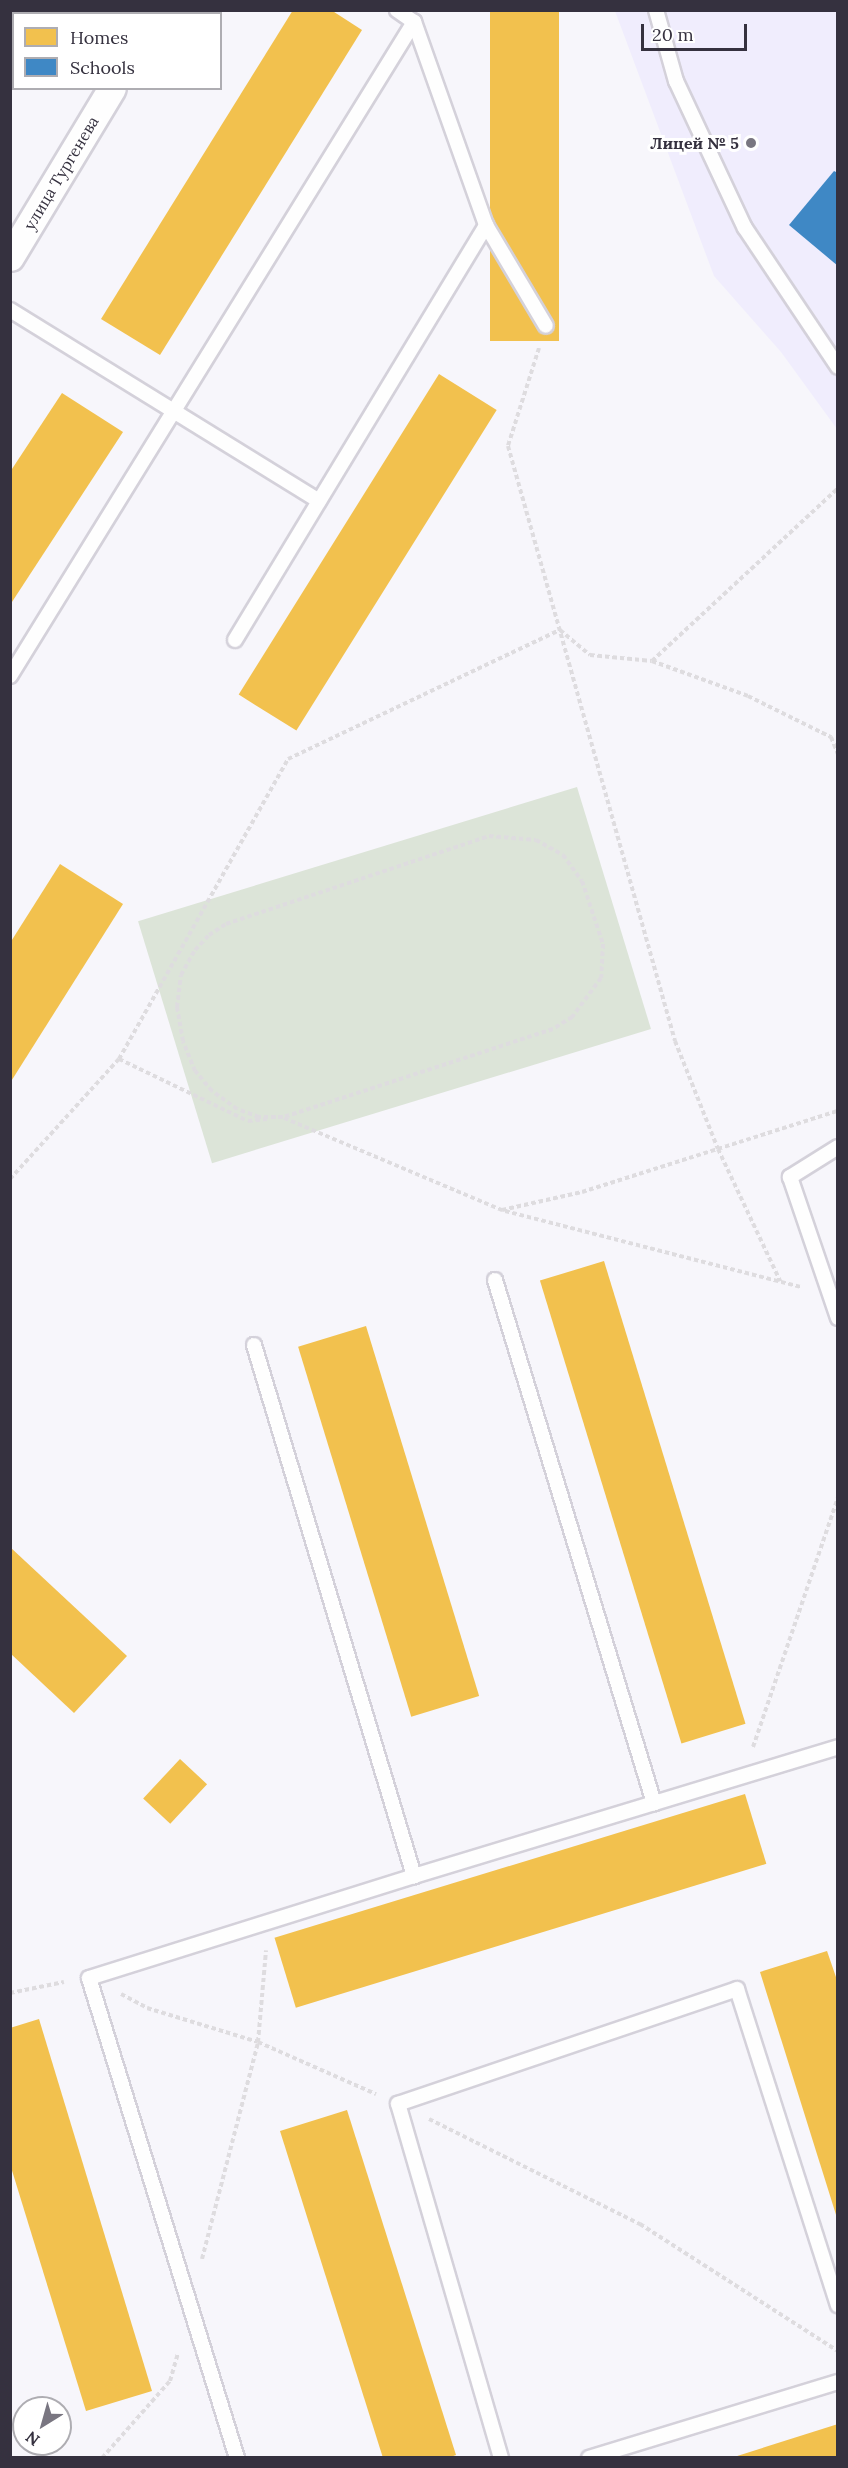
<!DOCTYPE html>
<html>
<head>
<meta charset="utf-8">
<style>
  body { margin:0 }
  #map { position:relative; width:848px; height:2468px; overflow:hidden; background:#f7f6fb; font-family:Lora,serif }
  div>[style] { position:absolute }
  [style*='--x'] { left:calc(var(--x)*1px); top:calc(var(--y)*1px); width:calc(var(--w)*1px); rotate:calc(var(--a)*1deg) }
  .built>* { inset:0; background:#f0edfd }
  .green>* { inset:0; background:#dce4d8; transform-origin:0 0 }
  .homes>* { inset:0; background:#f2c14e; transform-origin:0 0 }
  .schools>* { inset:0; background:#3f88c5 }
  .path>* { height:4px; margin-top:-2px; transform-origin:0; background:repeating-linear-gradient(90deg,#dedcdf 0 4.5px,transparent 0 7.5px) }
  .roads { filter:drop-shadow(2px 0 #d4d1da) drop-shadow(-2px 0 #d4d1da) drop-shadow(0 2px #d4d1da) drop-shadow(0 -2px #d4d1da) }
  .service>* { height:14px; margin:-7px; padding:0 7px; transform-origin:7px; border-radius:7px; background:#fefefe }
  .minor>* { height:27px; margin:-13.5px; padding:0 13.5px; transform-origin:13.5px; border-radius:13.5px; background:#fefefe }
  .dots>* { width:16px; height:16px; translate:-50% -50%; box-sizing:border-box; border:3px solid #fff; border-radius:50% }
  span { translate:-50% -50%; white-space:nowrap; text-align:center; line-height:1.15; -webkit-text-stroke:6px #fff; paint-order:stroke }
  .poi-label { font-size:16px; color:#35313f; font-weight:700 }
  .right { translate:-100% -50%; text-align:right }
  .street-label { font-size:16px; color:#35313f }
  .frame { position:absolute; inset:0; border:12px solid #35313f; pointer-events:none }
  .legend { position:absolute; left:12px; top:12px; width:210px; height:78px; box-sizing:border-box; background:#fff; border:2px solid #aeadb2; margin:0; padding:8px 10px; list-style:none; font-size:18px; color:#35313f }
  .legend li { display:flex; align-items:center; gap:12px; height:30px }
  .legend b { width:30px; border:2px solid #aeadb2 }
  .north { position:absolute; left:12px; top:2396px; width:60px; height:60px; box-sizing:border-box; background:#fff; border:2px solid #aeadb2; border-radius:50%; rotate:217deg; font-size:16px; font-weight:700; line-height:24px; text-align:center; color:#35313f }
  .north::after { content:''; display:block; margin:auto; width:21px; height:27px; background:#797681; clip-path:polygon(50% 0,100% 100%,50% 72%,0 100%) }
  .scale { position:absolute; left:641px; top:24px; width:106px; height:27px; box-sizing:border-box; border:3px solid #35313f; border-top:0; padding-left:8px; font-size:18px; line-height:21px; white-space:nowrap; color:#35313f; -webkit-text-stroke:4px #fff; paint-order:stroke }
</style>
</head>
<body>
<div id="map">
  <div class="built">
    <i style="clip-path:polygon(615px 11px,837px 11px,837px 429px,781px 352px,714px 276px)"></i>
  </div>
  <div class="green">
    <i style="left:577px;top:787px;width:253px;height:459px;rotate:73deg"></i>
  </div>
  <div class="homes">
    <i style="clip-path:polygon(293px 10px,331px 10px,362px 30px,160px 355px,101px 319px)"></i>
    <i style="left:490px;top:10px;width:69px;height:331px"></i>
    <i style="left:439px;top:374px;width:68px;height:378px;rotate:32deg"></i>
    <i style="clip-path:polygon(62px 393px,123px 432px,10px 605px,10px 472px)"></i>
    <i style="clip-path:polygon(60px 864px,123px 904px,10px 1083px,10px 943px)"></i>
    <i style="left:604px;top:1261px;width:484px;height:67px;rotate:73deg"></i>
    <i style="left:366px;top:1326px;width:387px;height:71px;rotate:73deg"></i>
    <i style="clip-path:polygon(10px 1547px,127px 1656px,74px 1713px,10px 1653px)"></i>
    <i style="left:180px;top:1759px;width:37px;height:54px;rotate:43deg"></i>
    <i style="left:745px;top:1794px;width:73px;height:492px;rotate:73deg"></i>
    <i style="clip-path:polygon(827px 1951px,838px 1983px,837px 2218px,760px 1972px)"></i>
    <i style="clip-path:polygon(39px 2019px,152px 2391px,86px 2411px,10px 2164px,10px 2028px)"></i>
    <i style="clip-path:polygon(347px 2110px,456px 2455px,448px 2458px,383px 2458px,280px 2131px)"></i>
    <i style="clip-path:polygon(838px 2424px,838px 2458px,734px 2458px,734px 2457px)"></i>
  </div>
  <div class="schools">
    <i style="clip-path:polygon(834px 171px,838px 173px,838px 266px,789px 225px)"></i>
  </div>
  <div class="path">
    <i style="--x:539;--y:348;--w:103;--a:107.6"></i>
    <i style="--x:508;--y:446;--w:618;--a:74.32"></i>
    <i style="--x:675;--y:1041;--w:116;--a:68.3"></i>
    <i style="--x:718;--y:1149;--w:146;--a:64.8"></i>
    <i style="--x:652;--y:661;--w:102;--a:20"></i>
    <i style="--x:748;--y:696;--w:93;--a:26.3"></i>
    <i style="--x:831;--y:737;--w:18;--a:68"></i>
    <i style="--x:489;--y:836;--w:47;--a:4.9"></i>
    <i style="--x:536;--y:840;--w:31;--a:29"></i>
    <i style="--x:563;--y:855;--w:32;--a:54"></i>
    <i style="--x:582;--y:881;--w:66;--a:71.6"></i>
    <i style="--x:603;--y:944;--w:34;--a:93"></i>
    <i style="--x:601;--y:978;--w:49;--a:126.6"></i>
    <i style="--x:572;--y:1017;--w:22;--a:148"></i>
    <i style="--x:553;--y:1029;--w:284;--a:161.9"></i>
    <i style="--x:283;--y:1117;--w:24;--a:180"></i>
    <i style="--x:259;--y:1117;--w:23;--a:-160"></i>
    <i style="--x:237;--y:1109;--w:31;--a:-144"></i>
    <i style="--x:212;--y:1091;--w:26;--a:-130"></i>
    <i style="--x:195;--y:1071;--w:32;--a:-112"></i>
    <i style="--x:183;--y:1041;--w:35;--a:-100"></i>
    <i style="--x:177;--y:1007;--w:32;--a:-83"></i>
    <i style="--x:181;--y:975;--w:29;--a:-61"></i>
    <i style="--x:195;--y:950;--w:21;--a:-47"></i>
    <i style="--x:209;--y:935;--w:20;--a:-33"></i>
    <i style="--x:226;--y:924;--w:277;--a:-18.5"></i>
    <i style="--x:119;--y:1059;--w:344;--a:-60.6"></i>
    <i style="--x:288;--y:759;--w:301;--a:-25.4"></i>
    <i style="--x:560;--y:630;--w:39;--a:40"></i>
    <i style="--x:590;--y:655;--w:62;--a:5.5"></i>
    <i style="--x:652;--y:661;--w:254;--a:-42.9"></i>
    <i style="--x:284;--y:1118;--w:237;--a:22.9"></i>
    <i style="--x:502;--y:1210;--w:82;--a:-12.7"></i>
    <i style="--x:582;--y:1192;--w:269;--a:-17.6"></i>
    <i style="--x:10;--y:1179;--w:162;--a:-47.8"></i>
    <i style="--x:119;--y:1059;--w:143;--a:25.7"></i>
    <i style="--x:248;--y:1121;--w:19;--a:-6"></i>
    <i style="--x:505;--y:1211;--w:305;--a:14.4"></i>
    <i style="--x:753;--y:1747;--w:264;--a:-71.2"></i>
    <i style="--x:10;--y:1993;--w:55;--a:-11.5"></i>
    <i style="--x:121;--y:1994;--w:30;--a:28"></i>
    <i style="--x:147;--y:2008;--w:116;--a:17"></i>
    <i style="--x:258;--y:2042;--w:129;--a:23.8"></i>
    <i style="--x:429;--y:2119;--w:236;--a:26.5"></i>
    <i style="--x:640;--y:2224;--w:235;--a:32.7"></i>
    <i style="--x:202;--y:2259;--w:224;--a:-75.5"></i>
    <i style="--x:258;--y:2042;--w:92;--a:-85"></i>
    <i style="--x:102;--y:2458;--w:103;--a:-48.6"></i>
    <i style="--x:170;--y:2381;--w:29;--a:-74"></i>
  </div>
  <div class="roads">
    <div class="service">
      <i style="--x:656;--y:10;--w:74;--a:74.3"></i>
      <i style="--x:676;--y:81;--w:162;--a:64.9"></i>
      <i style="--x:745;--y:228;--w:167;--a:56.2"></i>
      <i style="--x:486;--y:225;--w:117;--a:59.3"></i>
      <i style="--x:10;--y:310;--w:363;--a:31.7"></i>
      <i style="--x:235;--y:640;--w:485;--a:-58.8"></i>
      <i style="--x:486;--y:225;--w:215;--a:-109.5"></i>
      <i style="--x:414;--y:22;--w:21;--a:-145"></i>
      <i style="--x:10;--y:676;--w:769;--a:-58.29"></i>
      <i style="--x:838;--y:1147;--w:57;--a:148"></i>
      <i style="--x:790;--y:1177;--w:149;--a:71.2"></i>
      <i style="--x:495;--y:1280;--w:547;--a:73.09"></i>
      <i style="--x:254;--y:1345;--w:555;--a:73.23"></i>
      <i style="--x:414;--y:1876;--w:443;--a:-16.9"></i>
      <i style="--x:237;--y:2458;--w:502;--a:-107.14"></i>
      <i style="--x:89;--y:1978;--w:341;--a:-17.4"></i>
      <i style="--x:501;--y:2458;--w:369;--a:-106.2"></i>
      <i style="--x:398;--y:2104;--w:358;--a:-18.7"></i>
      <i style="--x:737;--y:1989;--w:332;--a:72.3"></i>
      <i style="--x:589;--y:2458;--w:260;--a:-17"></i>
    </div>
    <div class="minor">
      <i style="--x:157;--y:14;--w:4;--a:-63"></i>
      <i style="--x:10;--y:257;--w:197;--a:-58.9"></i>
    </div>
  </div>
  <div class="dots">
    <i style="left:751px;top:143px;background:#797681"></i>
  </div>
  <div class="poi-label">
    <span class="right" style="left:739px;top:143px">Лицей № 5</span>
  </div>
  <div class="street-label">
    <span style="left:61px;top:173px;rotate:-59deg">улица Тургенева</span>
  </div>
  <div class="frame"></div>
  <ul class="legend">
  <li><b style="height:16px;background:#f2c14e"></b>Homes</li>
  <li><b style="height:16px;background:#3f88c5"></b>Schools</li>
  </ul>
  <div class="north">N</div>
  <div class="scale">20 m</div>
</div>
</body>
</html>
